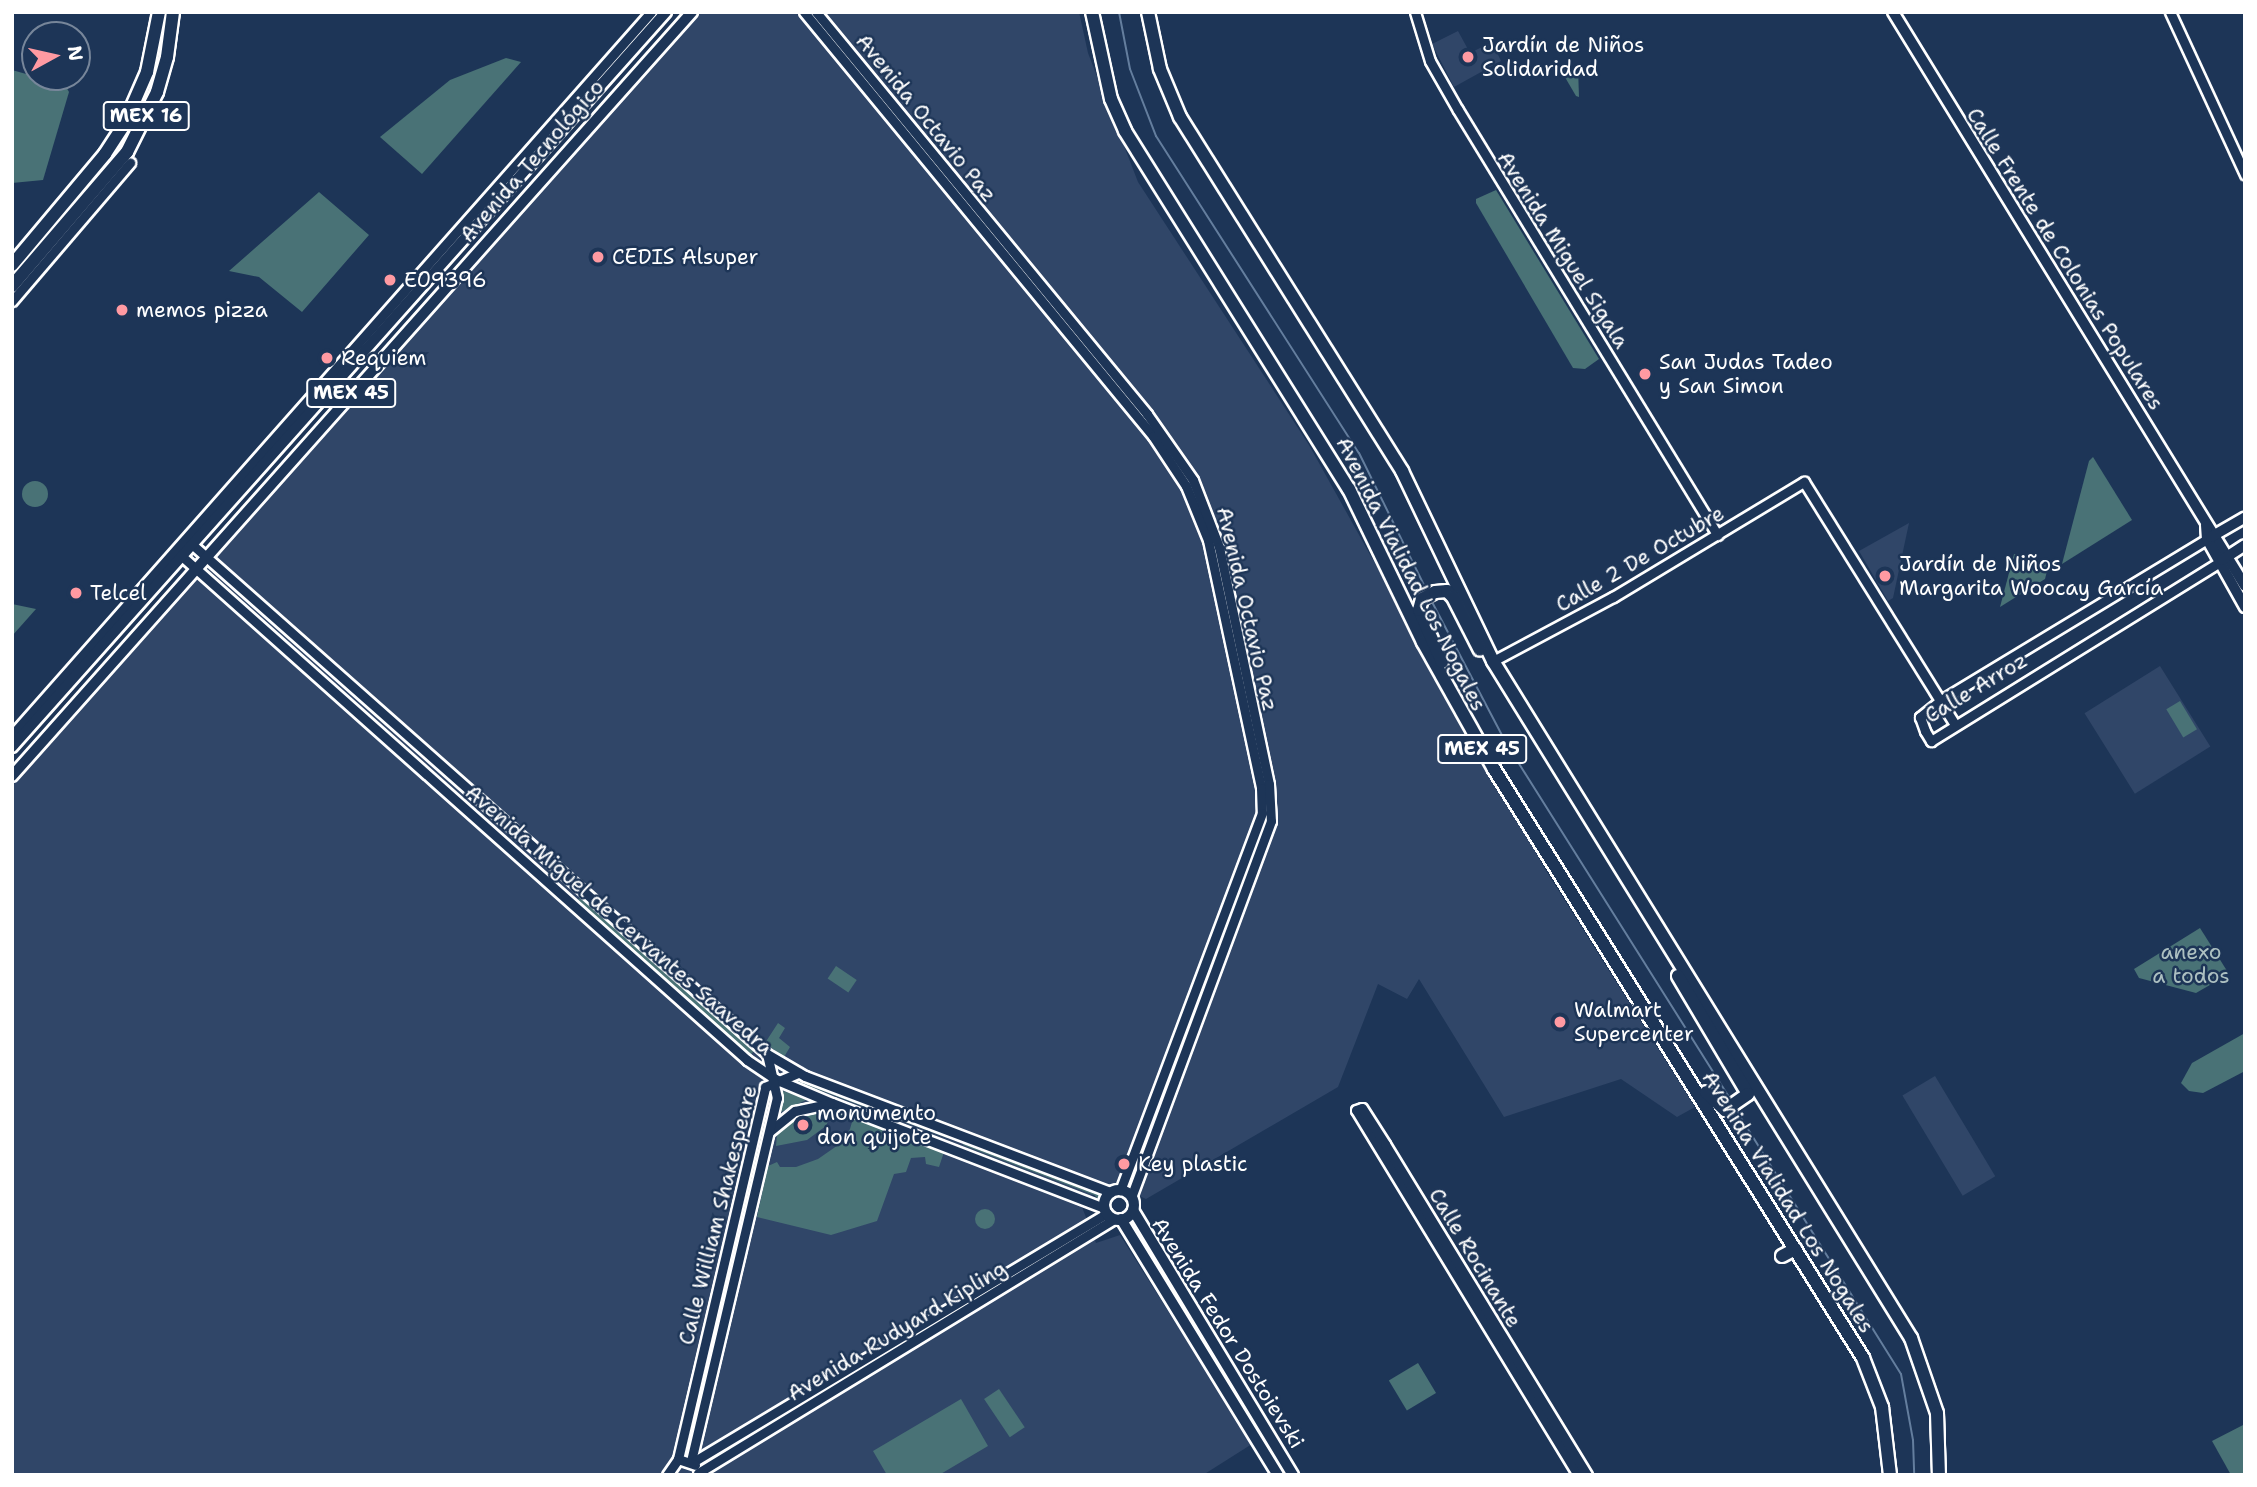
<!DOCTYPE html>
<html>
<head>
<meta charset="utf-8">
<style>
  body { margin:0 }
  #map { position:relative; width:2257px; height:1487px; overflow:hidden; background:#1d3557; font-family:"Shantell Sans",sans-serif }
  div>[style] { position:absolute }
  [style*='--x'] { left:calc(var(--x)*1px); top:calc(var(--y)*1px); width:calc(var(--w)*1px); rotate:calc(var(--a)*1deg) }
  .built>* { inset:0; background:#304668; transform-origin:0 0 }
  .green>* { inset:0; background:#497276; transform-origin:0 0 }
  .round { border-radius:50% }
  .stream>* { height:2px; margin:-1px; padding:0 1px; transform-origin:1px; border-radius:1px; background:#647e9e }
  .roads { filter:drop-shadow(2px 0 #fff) drop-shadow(-2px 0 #fff) drop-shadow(0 2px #fff) drop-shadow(0 -2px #fff) }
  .minor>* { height:9px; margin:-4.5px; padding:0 4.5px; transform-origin:4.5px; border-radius:4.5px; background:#1d3557 }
  .major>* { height:10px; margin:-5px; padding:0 5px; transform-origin:5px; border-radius:5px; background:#1d3557 }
  .major>.ring { margin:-5px; padding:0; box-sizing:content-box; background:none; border:10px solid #1d3557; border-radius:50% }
  .highway>* { height:12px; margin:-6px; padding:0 6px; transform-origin:6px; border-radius:6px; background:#1d3557 }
  .dots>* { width:19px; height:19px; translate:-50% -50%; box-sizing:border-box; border:4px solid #1d3557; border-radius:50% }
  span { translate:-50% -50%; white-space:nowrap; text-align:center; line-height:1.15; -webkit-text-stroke:5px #1d3557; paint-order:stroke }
  .shield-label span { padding:2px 5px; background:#1d3557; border:2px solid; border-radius:5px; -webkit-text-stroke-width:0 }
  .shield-label { font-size:19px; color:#fff; font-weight:700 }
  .poi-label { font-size:21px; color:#fff }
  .left { translate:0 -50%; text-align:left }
  .street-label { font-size:21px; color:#fff }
  .park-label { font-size:21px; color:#adc0c1 }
  .frame { position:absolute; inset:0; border:14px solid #fff; pointer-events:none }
  .north { position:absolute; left:21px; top:21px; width:70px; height:70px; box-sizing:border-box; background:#1d3557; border:2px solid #77869a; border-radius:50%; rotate:82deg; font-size:19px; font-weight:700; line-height:28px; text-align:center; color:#fff }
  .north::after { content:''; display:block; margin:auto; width:24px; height:32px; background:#ff9aa2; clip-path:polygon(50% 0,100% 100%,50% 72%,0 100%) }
</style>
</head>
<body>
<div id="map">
  <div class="built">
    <i style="clip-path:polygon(695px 12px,1079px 12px,1088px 53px,1138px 182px,1309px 445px,1545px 869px,1695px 1107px,1677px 1117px,1621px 1079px,1504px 1117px,1419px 979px,1407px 999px,1378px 984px,1338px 1087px,1146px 1199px,1113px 1184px,1080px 1202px,1096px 1243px,1120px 1235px,1252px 1444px,1203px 1475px,12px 1475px,12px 779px)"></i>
    <i style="clip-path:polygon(1458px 31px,1470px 53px,1492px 42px,1501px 61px,1454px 87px,1432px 44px)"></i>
    <i style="clip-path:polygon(1909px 523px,1893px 598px,1888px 601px,1859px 551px)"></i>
    <i style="left:2160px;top:666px;width:95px;height:89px;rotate:58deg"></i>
    <i style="left:1935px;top:1076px;width:117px;height:38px;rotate:59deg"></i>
  </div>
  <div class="green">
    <i style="clip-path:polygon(506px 58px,521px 62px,422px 174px,380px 137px,450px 80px)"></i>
    <i style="clip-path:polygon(1559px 67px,1578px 68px,1579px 97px,1576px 96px)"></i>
    <i style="clip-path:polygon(12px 70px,65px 85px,69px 92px,43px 180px,12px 183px)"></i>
    <i style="clip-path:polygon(1496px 190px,1599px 359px,1585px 369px,1573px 368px,1476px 203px,1476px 199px)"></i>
    <i style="clip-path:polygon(319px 192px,369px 235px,302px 312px,259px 277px,229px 271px)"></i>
    <i style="clip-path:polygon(2093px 457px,2132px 520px,2062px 564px,2089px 461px)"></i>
    <i class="round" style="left:22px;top:481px;width:26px;height:26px"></i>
    <i style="clip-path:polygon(2014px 554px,2049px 563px,2045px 579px,2000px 607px)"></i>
    <i style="clip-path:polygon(12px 604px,36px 609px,12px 636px)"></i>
    <i style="left:2180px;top:701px;width:33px;height:16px;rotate:59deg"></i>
    <i style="left:584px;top:893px;width:232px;height:11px;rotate:42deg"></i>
    <i style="clip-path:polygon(2200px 928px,2229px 974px,2196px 993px,2139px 978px,2134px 969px)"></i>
    <i style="left:836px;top:966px;width:25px;height:15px;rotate:34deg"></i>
    <i style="clip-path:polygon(778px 1023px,785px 1028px,779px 1038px,790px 1047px,784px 1057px,765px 1043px)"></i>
    <i style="clip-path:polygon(2245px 1033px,2245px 1071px,2203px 1093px,2189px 1091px,2181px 1083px,2192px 1063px)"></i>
    <i style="clip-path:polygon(794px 1078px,947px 1135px,947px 1138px,793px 1080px)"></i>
    <i style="clip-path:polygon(783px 1091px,808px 1099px,779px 1113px)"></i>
    <i style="clip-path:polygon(768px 1095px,771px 1095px,688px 1451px,684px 1451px)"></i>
    <i style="clip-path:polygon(826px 1108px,944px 1152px,939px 1167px,926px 1164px,925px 1157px,911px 1158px,906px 1172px,894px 1174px,877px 1221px,831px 1235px,757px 1217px,768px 1166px,777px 1162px,780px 1167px,796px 1167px,818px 1159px,841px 1143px,850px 1129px,852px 1122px,831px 1114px,826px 1126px,807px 1140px,776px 1146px,777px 1134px,792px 1115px)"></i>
    <i style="clip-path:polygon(964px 1141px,1096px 1192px,1107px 1193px,1102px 1202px,1094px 1195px,963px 1145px)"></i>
    <i class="round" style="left:975px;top:1209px;width:20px;height:20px"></i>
    <i style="left:1418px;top:1363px;width:35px;height:34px;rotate:59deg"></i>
    <i style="left:999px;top:1389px;width:46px;height:18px;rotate:56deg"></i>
    <i style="clip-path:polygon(961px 1399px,988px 1446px,939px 1475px,887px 1475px,873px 1451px)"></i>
    <i style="clip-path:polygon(2245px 1424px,2245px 1475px,2231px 1475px,2212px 1441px)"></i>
  </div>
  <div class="stream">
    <i style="--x:1119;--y:12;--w:58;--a:79.1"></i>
    <i style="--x:1130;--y:69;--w:72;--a:68.8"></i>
    <i style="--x:1156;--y:136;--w:376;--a:57.4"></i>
    <i style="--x:1359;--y:453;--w:154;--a:63.8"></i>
    <i style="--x:1431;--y:600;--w:161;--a:62.3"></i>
    <i style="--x:1506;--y:743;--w:421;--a:57.8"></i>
    <i style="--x:1736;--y:1110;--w:311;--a:58"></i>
    <i style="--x:1901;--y:1374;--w:67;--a:79.7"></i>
    <i style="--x:1913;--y:1440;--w:35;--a:88"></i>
  </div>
  <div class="roads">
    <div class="minor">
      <i style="--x:804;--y:12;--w:549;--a:50.54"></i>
      <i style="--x:1153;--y:436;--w:60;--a:56.6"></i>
      <i style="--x:1186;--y:486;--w:58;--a:67.8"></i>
      <i style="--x:1208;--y:540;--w:254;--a:77.9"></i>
      <i style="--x:1261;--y:788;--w:25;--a:88"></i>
      <i style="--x:1262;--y:813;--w:403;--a:110.6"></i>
      <i style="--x:816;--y:12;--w:521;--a:50.53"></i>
      <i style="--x:1147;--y:414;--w:80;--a:55.1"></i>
      <i style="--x:1193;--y:480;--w:72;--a:68.8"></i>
      <i style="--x:1219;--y:547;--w:242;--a:78.1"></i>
      <i style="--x:1269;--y:784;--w:37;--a:87"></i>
      <i style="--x:1271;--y:821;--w:401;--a:110.4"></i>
      <i style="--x:1415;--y:12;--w:51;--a:73"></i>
      <i style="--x:1430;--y:61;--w:56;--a:60.3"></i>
      <i style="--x:1458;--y:110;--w:498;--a:58.6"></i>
      <i style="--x:2170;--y:12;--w:179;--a:65.2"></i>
      <i style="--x:12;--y:301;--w:182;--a:-49.5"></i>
      <i style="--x:186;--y:539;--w:776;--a:41.55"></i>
      <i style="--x:767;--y:1054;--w:44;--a:30.1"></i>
      <i style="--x:805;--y:1076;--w:327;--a:20.8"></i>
      <i style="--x:2207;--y:539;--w:312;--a:148.8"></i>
      <i style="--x:1940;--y:701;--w:26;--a:141"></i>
      <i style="--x:1920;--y:717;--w:15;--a:70"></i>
      <i style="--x:1925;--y:731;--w:12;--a:59"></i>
      <i style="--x:1931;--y:741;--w:340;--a:-31.8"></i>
      <i style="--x:176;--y:551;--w:765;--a:41.71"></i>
      <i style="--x:747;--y:1060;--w:34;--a:34"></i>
      <i style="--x:775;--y:1079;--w:62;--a:22.8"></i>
      <i style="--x:832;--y:1103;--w:292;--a:21.1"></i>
      <i style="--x:1493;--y:661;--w:136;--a:-28.1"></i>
      <i style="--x:1613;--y:597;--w:223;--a:-31.1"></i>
      <i style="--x:1804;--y:482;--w:286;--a:58.1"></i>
      <i style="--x:12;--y:735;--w:965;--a:-48.53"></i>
      <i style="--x:770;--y:1131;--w:32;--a:-39"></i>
      <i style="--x:795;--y:1111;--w:35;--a:-12"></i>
      <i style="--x:678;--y:1459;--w:382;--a:-76.8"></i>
      <i style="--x:765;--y:1087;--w:36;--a:-23"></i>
      <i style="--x:691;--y:1461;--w:373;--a:-76.7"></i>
      <i style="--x:777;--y:1098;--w:45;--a:-102.8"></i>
      <i style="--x:693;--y:1462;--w:483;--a:-31"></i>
      <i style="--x:698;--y:1473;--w:487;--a:-31.4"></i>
      <i style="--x:667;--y:1475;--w:19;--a:-55"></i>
      <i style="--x:678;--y:1459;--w:18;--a:19"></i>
      <i style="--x:1578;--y:1475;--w:427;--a:-121.3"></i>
      <i style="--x:1356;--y:1110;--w:6;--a:-18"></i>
      <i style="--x:1362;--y:1108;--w:43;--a:57.4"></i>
      <i style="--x:1385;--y:1144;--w:388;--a:58.6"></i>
    </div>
    <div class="major">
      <i style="--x:1893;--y:12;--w:673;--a:58.48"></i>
      <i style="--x:2206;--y:525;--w:14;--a:86"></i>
      <i style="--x:2207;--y:539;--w:78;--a:60.8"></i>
      <i style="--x:2211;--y:537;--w:39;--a:-30"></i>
      <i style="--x:2222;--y:560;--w:27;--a:-33"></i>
      <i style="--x:12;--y:747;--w:984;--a:-48.34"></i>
      <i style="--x:12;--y:776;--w:1023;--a:-48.33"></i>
      <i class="ring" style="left:1104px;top:1190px;width:20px;height:20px"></i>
      <i style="--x:1133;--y:1210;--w:310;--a:58.9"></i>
      <i style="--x:1121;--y:1219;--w:300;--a:58.5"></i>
    </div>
    <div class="highway">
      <i style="--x:1092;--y:12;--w:89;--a:77.7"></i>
      <i style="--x:1111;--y:99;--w:35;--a:66"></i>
      <i style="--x:1125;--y:131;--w:422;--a:58"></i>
      <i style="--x:1349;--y:489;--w:170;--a:64.2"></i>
      <i style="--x:1423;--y:642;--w:145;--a:60.8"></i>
      <i style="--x:1494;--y:769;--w:695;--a:57.93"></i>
      <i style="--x:1863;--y:1358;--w:53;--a:68.8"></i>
      <i style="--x:1882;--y:1407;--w:68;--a:83.3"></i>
      <i style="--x:1148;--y:12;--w:58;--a:78.1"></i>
      <i style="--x:1160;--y:69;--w:52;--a:67.4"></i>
      <i style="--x:1180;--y:117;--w:418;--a:57.9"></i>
      <i style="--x:1402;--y:471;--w:211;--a:64.4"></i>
      <i style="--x:1493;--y:661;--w:796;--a:58.31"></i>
      <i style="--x:1911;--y:1338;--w:79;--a:70.9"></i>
      <i style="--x:1937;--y:1413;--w:62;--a:88.2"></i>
      <i style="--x:12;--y:265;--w:145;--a:-50"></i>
      <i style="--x:105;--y:154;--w:35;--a:-57"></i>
      <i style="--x:124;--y:125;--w:58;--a:-66.5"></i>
      <i style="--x:147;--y:72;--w:61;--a:-78.7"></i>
      <i style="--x:12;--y:286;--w:177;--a:-49.4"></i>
      <i style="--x:127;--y:152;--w:67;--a:-63.4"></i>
      <i style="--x:157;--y:92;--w:36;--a:-74"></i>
      <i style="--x:167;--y:57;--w:45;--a:-82.4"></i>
      <i style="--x:1442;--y:662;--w:57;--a:-113.9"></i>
      <i style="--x:1419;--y:610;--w:11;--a:-75"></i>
      <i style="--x:1422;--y:599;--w:15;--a:-28"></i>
      <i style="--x:1435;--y:592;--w:12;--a:-5"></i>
      <i style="--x:1447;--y:591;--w:8;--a:45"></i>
      <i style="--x:1453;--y:597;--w:59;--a:63"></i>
      <i style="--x:1678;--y:976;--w:137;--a:59.3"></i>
      <i style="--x:1748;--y:1094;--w:28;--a:145"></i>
      <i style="--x:1725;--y:1110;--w:26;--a:-137"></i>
      <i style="--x:1782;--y:1256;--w:15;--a:-28"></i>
    </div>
  </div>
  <div class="dots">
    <i style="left:1468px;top:57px;background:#ff9aa2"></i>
    <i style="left:598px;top:257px;background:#ff9aa2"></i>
    <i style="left:390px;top:280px;background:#ff9aa2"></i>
    <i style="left:122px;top:310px;background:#ff9aa2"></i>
    <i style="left:327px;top:358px;background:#ff9aa2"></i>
    <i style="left:1645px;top:374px;background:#ff9aa2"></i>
    <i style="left:1885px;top:576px;background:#ff9aa2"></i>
    <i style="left:76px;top:593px;background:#ff9aa2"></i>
    <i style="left:1560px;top:1022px;background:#ff9aa2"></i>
    <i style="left:803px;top:1125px;background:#ff9aa2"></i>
    <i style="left:1124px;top:1164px;background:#ff9aa2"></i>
  </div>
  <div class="shield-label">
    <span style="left:146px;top:116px">MEX 16</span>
    <span style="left:351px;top:393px">MEX 45</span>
    <span style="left:1482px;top:749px">MEX 45</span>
  </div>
  <div class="poi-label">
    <span class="left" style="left:1482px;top:57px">Jardín de Niños<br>Solidaridad</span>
    <span class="left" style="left:612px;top:257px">CEDIS Alsuper</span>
    <span class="left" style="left:404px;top:280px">E09396</span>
    <span class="left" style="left:136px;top:310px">memos pizza</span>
    <span class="left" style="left:341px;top:358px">Requiem</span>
    <span class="left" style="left:1659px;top:374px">San Judas Tadeo<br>y San Simon</span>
    <span class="left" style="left:1899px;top:576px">Jardín de Niños<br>Margarita Woocay García</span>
    <span class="left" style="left:90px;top:593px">Telcel</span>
    <span class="left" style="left:1574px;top:1022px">Walmart<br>Supercenter</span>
    <span class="left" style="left:817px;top:1125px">monumento<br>don quijote</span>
    <span class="left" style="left:1138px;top:1164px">Key plastic</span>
  </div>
  <div class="street-label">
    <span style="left:926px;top:118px;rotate:51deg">Avenida Octavio Paz</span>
    <span style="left:532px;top:161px;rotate:-49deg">Avenida Tecnológico</span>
    <span style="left:1563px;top:250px;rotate:58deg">Avenida Miguel Sigala</span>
    <span style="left:2065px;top:259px;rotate:58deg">Calle Frente de Colonias Populares</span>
    <span style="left:1640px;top:559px;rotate:-30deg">Calle 2 De Octubre</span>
    <span style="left:1411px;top:574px;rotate:63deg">Avenida Vialidad Los Nogales</span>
    <span style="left:1247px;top:609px;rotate:77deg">Avenida Octavio Paz</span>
    <span style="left:1976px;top:688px;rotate:-31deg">Calle Arroz</span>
    <span style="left:619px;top:920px;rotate:41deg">Avenida Miguel de Cervantes Saavedra</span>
    <span style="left:1788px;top:1202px;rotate:58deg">Avenida Vialidad Los Nogales</span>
    <span style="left:718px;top:1215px;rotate:-76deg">Calle William Shakespeare</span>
    <span style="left:1475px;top:1258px;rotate:59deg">Calle Rocinante</span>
    <span style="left:897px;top:1331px;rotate:-31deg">Avenida Rudyard Kipling</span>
    <span style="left:1228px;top:1333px;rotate:58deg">Avenida Fedor Dostoievski</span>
  </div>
  <div class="park-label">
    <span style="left:2191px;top:964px">anexo<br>a todos</span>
  </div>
  <div class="frame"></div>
  <div class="north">N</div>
</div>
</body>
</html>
